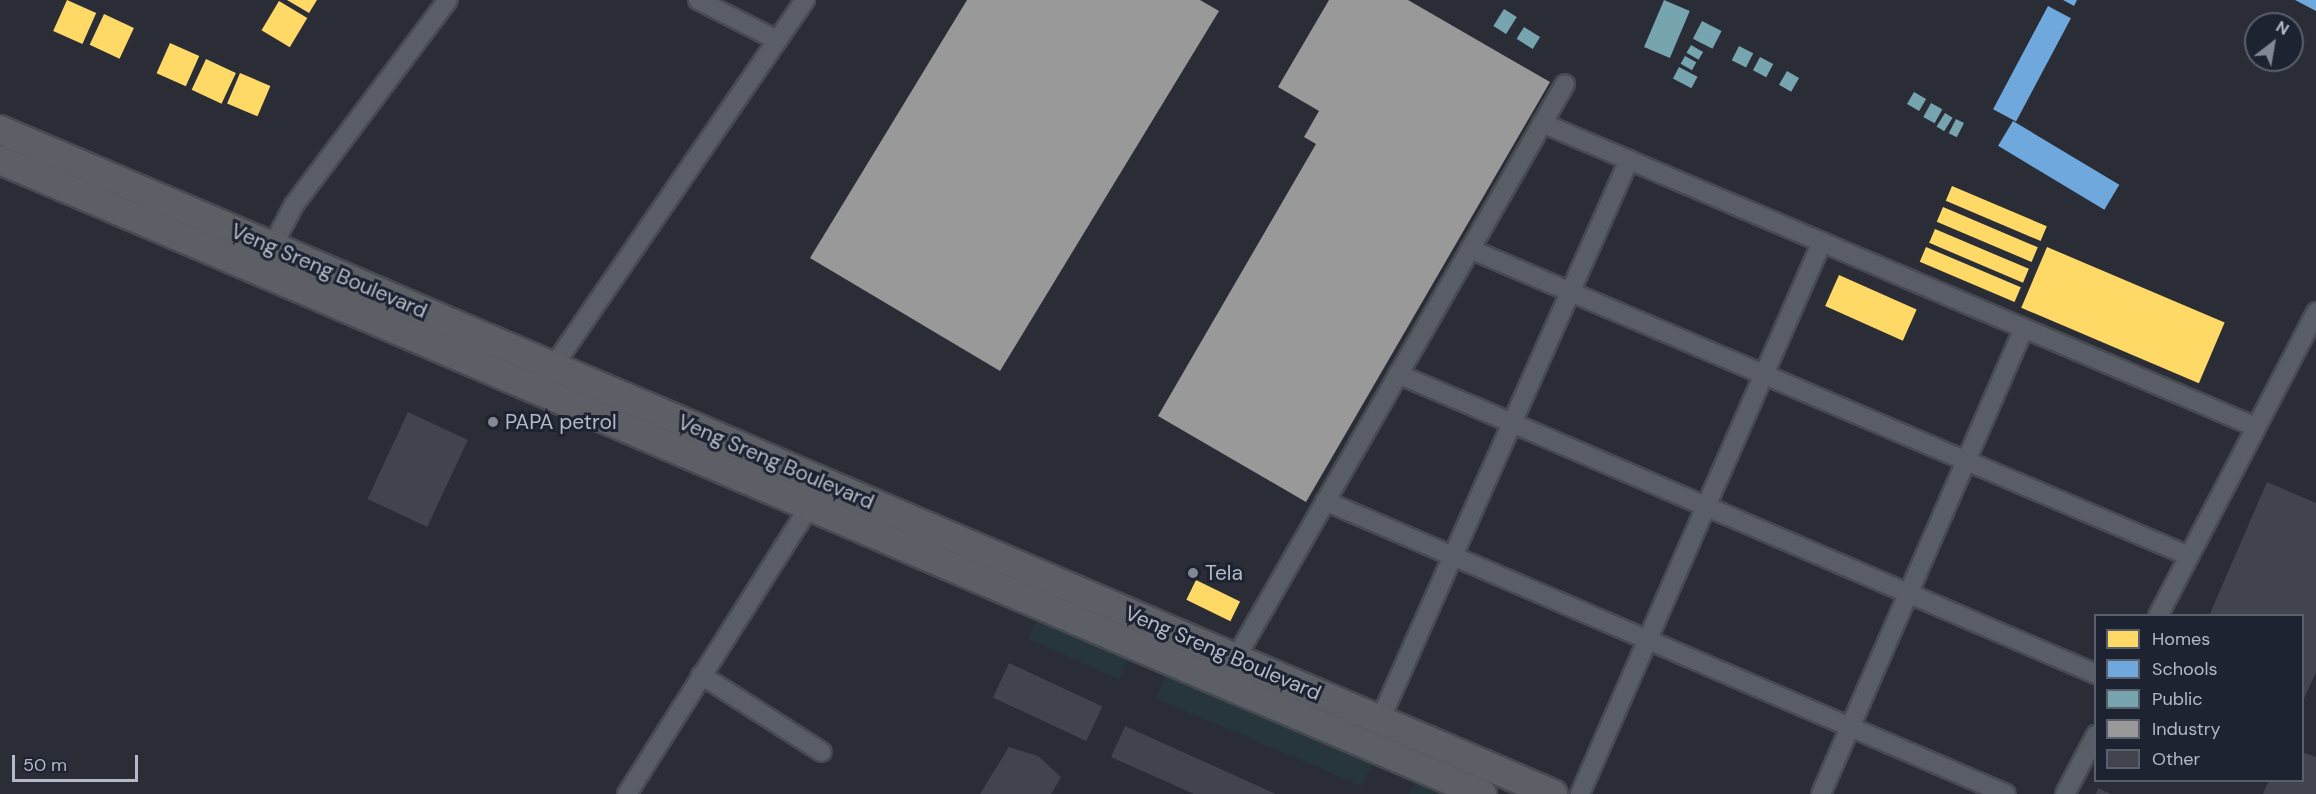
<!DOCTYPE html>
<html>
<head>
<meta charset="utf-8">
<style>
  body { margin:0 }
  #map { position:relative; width:2316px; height:794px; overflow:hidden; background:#2a2d36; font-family:"DM Sans",sans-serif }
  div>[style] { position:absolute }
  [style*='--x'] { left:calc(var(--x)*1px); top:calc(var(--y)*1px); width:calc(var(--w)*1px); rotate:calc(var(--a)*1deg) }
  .green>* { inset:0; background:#27363b; transform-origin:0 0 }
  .homes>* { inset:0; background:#ffd966; transform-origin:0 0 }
  .schools>* { inset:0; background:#6fa8dc; transform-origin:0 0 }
  .public>* { inset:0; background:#76a5af; transform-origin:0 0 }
  .industry>* { inset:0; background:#999 }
  .building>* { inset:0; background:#41444c; transform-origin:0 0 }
  .roads { filter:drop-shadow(2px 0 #474a51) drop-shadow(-2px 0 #474a51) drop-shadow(0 2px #474a51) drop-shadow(0 -2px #474a51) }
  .minor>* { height:18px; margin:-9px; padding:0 9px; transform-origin:9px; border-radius:9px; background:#595d65 }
  .primary>* { height:28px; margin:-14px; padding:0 14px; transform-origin:14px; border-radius:14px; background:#5c5f66 }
  .dots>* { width:16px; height:16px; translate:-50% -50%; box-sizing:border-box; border:3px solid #1d2330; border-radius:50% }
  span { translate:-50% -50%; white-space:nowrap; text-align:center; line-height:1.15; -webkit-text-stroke:6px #1d2330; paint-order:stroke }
  .street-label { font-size:21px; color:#b4b9c7 }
  .poi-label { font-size:21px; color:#b4b9c7 }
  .left { translate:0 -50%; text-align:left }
  .legend { position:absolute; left:2094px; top:614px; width:210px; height:168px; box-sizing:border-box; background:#1d2330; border:2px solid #595f6c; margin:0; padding:8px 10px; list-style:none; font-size:18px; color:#b4b9c7 }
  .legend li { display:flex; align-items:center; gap:12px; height:30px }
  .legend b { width:30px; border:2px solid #595f6c }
  .north { position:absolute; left:2244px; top:12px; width:60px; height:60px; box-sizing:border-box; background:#1d2330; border:2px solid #595f6c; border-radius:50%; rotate:31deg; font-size:16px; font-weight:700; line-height:24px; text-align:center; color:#b4b9c7 }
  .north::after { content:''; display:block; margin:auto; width:21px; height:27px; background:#848894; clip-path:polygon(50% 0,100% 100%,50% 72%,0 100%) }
  .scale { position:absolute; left:12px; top:755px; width:126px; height:27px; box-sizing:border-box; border:3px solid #b4b9c7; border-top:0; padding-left:8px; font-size:18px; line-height:21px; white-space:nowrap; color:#b4b9c7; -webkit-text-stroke:4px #1d2330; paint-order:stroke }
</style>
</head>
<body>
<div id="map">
  <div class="green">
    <i style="left:1039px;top:615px;width:99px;height:26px;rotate:24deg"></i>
    <i style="left:1168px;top:670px;width:224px;height:31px;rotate:23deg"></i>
    <i style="clip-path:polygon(1419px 776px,1460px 794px,1409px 794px)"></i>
  </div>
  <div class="homes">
    <i style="left:67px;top:0;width:32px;height:34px;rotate:24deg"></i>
    <i style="clip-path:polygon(287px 0,317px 0,309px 13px)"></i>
    <i style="left:279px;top:1px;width:33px;height:34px;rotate:31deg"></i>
    <i style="left:104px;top:14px;width:33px;height:34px;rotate:25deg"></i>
    <i style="left:170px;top:43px;width:32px;height:33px;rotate:24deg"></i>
    <i style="left:206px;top:59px;width:33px;height:34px;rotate:25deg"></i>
    <i style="left:240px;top:73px;width:33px;height:33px;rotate:23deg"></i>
    <i style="left:1952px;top:186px;width:103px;height:16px;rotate:23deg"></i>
    <i style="left:1943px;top:207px;width:103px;height:16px;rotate:23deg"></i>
    <i style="left:1935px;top:229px;width:102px;height:15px;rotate:23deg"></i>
    <i style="left:1926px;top:247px;width:103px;height:16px;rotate:23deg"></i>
    <i style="left:2047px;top:247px;width:193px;height:66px;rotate:23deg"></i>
    <i style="left:1839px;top:275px;width:85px;height:34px;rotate:24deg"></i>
    <i style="left:1196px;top:580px;width:49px;height:22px;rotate:26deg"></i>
  </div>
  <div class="schools">
    <i style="clip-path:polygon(2063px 0,2077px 0,2074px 6px)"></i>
    <i style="clip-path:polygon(2295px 0,2316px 0,2316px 11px)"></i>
    <i style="left:2048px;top:6px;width:26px;height:117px;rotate:28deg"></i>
    <i style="left:2013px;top:121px;width:124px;height:29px;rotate:31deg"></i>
  </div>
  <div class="public">
    <i style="left:1664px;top:0;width:28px;height:51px;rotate:23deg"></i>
    <i style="left:1504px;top:9px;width:15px;height:20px;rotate:32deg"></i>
    <i style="left:1702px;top:21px;width:22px;height:20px;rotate:27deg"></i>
    <i style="left:1524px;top:27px;width:19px;height:14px;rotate:32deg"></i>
    <i style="left:1691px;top:45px;width:14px;height:9px;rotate:30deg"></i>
    <i style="left:1739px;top:46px;width:16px;height:16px;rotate:27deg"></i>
    <i style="left:1685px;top:56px;width:13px;height:9px;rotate:29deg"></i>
    <i style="left:1760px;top:57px;width:15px;height:15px;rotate:28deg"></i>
    <i style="left:1679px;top:67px;width:21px;height:13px;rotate:28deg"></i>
    <i style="left:1787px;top:71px;width:14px;height:16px;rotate:30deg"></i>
    <i style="left:1914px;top:92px;width:14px;height:14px;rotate:30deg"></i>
    <i style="left:1931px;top:103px;width:13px;height:16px;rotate:29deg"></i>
    <i style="left:1945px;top:113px;width:9px;height:16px;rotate:32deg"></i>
    <i style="left:1956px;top:119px;width:9px;height:16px;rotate:27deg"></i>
  </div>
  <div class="industry">
    <i style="clip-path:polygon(967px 0,1200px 0,1219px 11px,1000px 371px,810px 258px)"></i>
    <i style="clip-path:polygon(1329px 0,1408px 0,1550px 82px,1306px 502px,1158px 416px,1316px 144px,1304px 137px,1319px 111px,1278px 87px)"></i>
  </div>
  <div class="building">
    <i style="left:408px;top:412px;width:66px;height:96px;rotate:25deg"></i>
    <i style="clip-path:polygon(2267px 482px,2316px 503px,2316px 672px,2302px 703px,2302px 616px,2209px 616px)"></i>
    <i style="left:1009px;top:663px;width:103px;height:38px;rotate:25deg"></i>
    <i style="clip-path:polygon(1125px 726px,1276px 794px,1194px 794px,1111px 757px)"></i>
    <i style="clip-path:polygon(1009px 747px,1038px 756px,1061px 777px,1051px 794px,980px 794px)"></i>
    <i style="clip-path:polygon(2302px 752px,2316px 757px,2316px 794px,2263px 794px,2269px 780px,2302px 780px)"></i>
    <i style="clip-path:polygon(2098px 788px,2111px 794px,2096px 794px)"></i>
  </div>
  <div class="roads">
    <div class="minor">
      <i style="--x:698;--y:0;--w:89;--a:26.9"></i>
      <i style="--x:1542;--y:123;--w:776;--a:23.06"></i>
      <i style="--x:272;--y:247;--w:47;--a:-62.4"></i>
      <i style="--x:294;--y:205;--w:256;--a:-53.1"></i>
      <i style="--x:1470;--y:249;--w:782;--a:23.12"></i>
      <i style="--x:548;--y:374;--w:454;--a:-55.5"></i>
      <i style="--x:1398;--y:374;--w:760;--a:23.26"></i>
      <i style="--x:1325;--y:501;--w:741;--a:23.28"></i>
      <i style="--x:2158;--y:616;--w:343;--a:-62.5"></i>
      <i style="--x:1230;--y:668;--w:673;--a:-60.16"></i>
      <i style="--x:701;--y:675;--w:143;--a:32.5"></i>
      <i style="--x:1380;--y:720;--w:613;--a:-66.03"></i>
      <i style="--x:627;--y:794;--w:341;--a:-57.6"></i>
      <i style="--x:1580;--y:794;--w:603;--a:-66.33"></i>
      <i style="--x:1821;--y:794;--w:508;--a:-66.46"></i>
      <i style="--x:2065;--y:794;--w:67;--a:-62.3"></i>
    </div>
    <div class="primary">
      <i style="--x:0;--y:130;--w:1689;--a:23.15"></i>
      <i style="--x:0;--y:160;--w:1612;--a:23.16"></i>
    </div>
  </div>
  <div class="dots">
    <i style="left:493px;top:422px;background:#848894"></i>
    <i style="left:1193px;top:573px;background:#848894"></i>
  </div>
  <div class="street-label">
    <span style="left:329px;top:271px;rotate:23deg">Veng Sreng Boulevard</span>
    <span style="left:776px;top:462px;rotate:23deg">Veng Sreng Boulevard</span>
    <span style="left:1223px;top:653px;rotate:23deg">Veng Sreng Boulevard</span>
  </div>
  <div class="poi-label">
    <span class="left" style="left:505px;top:422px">PAPA petrol</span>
    <span class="left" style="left:1205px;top:573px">Tela</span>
  </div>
  <ul class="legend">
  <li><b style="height:16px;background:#ffd966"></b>Homes</li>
  <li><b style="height:16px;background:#6fa8dc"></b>Schools</li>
  <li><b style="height:16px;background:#76a5af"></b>Public</li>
  <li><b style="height:16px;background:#999"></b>Industry</li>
  <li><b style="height:16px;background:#41444c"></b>Other</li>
  </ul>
  <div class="north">N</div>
  <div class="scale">50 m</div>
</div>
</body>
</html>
